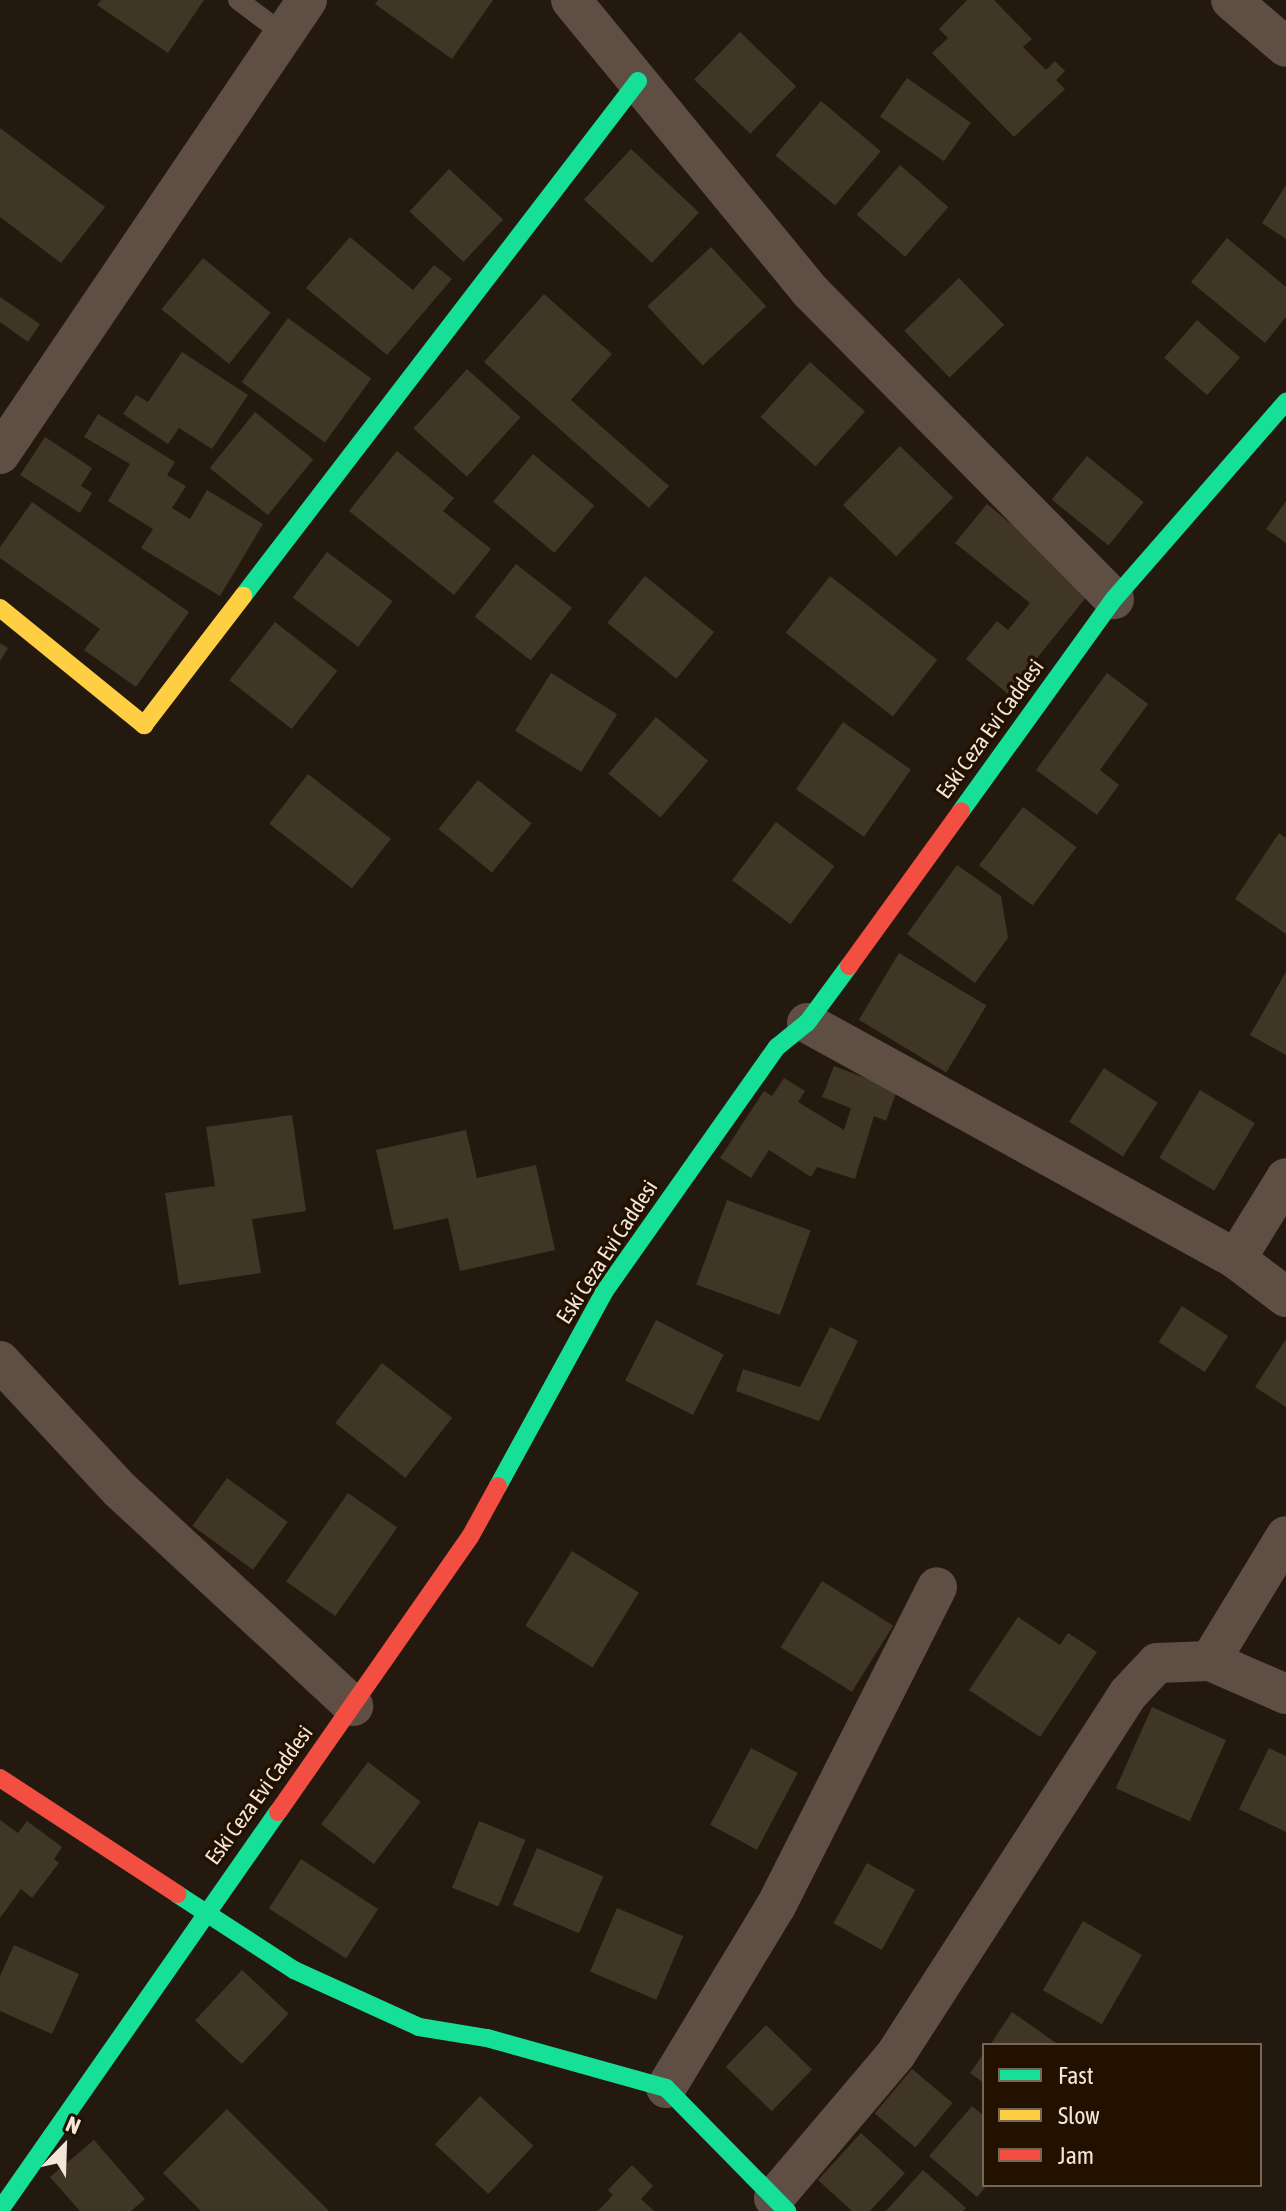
<!DOCTYPE html>
<html>
<head>
<meta charset="utf-8">
<style>
  body { margin:0 }
  #map { position:relative; width:1286px; height:2211px; overflow:hidden; background:#24190e; font-family:"Asap Condensed",sans-serif }
  div>[style] { position:absolute }
  [style*='--x'] { left:calc(var(--x)*1px); top:calc(var(--y)*1px); width:calc(var(--w)*1px); rotate:calc(var(--a)*1deg) }
  .building>* { inset:0; background:#403625; transform-origin:0 0 }
  .lane>* { height:20px; margin:-10px; padding:0 10px; transform-origin:10px; border-radius:10px; background:#5e4e44 }
  .street>* { height:40px; margin:-20px; padding:0 20px; transform-origin:20px; border-radius:20px; background:#5e4e44 }
  .fast>* { height:18px; margin:-9px; padding:0 9px; transform-origin:9px; border-radius:9px; background:#16e098 }
  .slow>* { height:18px; margin:-9px; padding:0 9px; transform-origin:9px; border-radius:9px; background:#ffcf43 }
  .jam>* { height:18px; margin:-9px; padding:0 9px; transform-origin:9px; border-radius:9px; background:#f24e42 }
  span { translate:-50% -50%; white-space:nowrap; text-align:center; line-height:1.15; -webkit-text-stroke:7px #231100; paint-order:stroke }
  .street-label { font-size:22px; color:#f3e6d9 }
  .legend { position:absolute; left:982px; top:2043px; width:280px; height:144px; box-sizing:border-box; background:#231100; border:2px solid #766657; margin:0; padding:10px 14px; list-style:none; font-size:24px; color:#f3e6d9 }
  .legend li { display:flex; align-items:center; gap:16px; height:40px }
  .legend b { width:40px; border:2px solid #766657 }
  .north { position:absolute; left:24px; top:2107px; width:80px; height:80px; -webkit-text-stroke:6px #231100; paint-order:stroke; rotate:23deg; font-size:22px; font-weight:700; line-height:32px; text-align:center; color:#f3e6d9 }
  .north::after { content:''; display:block; margin:auto; width:28px; height:36px; background:#f3e6d9; clip-path:polygon(50% 0,100% 100%,50% 72%,0 100%) }
</style>
</head>
<body>
<div id="map">
  <div class="building">
    <i style="clip-path:polygon(101px 0,204px 0,168px 53px,97px 5px)"></i>
    <i style="clip-path:polygon(378px 0,493px 0,452px 59px,375px 4px)"></i>
    <i style="clip-path:polygon(967px 0,994px 0,1032px 39px,1023px 47px,1046px 70px,1055px 61px,1065px 71px,1056px 80px,1065px 89px,1014px 137px,932px 53px,948px 38px,939px 29px)"></i>
    <i style="left:740px;top:32px;width:78px;height:66px;rotate:44deg"></i>
    <i style="left:907px;top:78px;width:78px;height:47px;rotate:35deg"></i>
    <i style="left:821px;top:101px;width:78px;height:71px;rotate:40deg"></i>
    <i style="clip-path:polygon(0 128px,105px 207px,61px 263px,0 217px)"></i>
    <i style="left:631px;top:149px;width:93px;height:69px;rotate:43deg"></i>
    <i style="left:900px;top:165px;width:64px;height:66px;rotate:41deg"></i>
    <i style="left:449px;top:169px;width:74px;height:58px;rotate:43deg"></i>
    <i style="clip-path:polygon(1286px 185px,1286px 239px,1262px 223px)"></i>
    <i style="clip-path:polygon(350px 237px,413px 290px,434px 265px,452px 279px,387px 355px,306px 288px)"></i>
    <i style="clip-path:polygon(1227px 238px,1286px 287px,1286px 317px,1265px 343px,1191px 282px)"></i>
    <i style="left:711px;top:247px;width:81px;height:87px;rotate:47deg"></i>
    <i style="left:203px;top:258px;width:87px;height:66px;rotate:39deg"></i>
    <i style="left:959px;top:278px;width:65px;height:76px;rotate:46deg"></i>
    <i style="clip-path:polygon(544px 294px,612px 354px,571px 400px,669px 486px,649px 508px,484px 362px)"></i>
    <i style="clip-path:polygon(0 297px,40px 324px,28px 342px,0 322px)"></i>
    <i style="left:288px;top:318px;width:103px;height:79px;rotate:36deg"></i>
    <i style="left:1197px;top:320px;width:57px;height:50px;rotate:41deg"></i>
    <i style="clip-path:polygon(182px 352px,248px 395px,212px 449px,179px 428px,168px 444px,123px 414px,136px 395px,148px 402px)"></i>
    <i style="left:810px;top:362px;width:74px;height:74px;rotate:42deg"></i>
    <i style="left:467px;top:369px;width:72px;height:80px;rotate:42deg"></i>
    <i style="left:255px;top:412px;width:75px;height:72px;rotate:39deg"></i>
    <i style="clip-path:polygon(98px 414px,175px 462px,167px 475px,186px 486px,172px 508px,190px 519px,207px 490px,263px 524px,220px 596px,141px 548px,153px 529px,108px 501px,130px 464px,84px 437px)"></i>
    <i style="clip-path:polygon(45px 437px,92px 468px,81px 486px,92px 493px,80px 513px,20px 475px)"></i>
    <i style="left:900px;top:446px;width:74px;height:82px;rotate:44deg"></i>
    <i style="clip-path:polygon(397px 451px,454px 498px,443px 511px,491px 549px,454px 595px,349px 511px)"></i>
    <i style="left:533px;top:454px;width:80px;height:62px;rotate:40deg"></i>
    <i style="left:1087px;top:456px;width:73px;height:56px;rotate:39deg"></i>
    <i style="clip-path:polygon(1286px 501px,1286px 543px,1266px 529px)"></i>
    <i style="clip-path:polygon(32px 502px,189px 612px,136px 687px,84px 650px,100px 629px,0 558px,0 547px)"></i>
    <i style="clip-path:polygon(987px 504px,1092px 590px,1008px 694px,966px 659px,997px 621px,1008px 630px,1030px 603px,955px 543px)"></i>
    <i style="left:327px;top:552px;width:82px;height:57px;rotate:37deg"></i>
    <i style="left:516px;top:564px;width:71px;height:67px;rotate:38deg"></i>
    <i style="left:645px;top:576px;width:89px;height:60px;rotate:39deg"></i>
    <i style="left:830px;top:576px;width:136px;height:72px;rotate:38deg"></i>
    <i style="left:275px;top:622px;width:79px;height:74px;rotate:38deg"></i>
    <i style="clip-path:polygon(0 643px,8px 648px,0 661px)"></i>
    <i style="left:551px;top:673px;width:78px;height:68px;rotate:32deg"></i>
    <i style="clip-path:polygon(1107px 673px,1148px 704px,1100px 770px,1119px 785px,1097px 815px,1036px 770px)"></i>
    <i style="left:656px;top:717px;width:68px;height:74px;rotate:40deg"></i>
    <i style="left:843px;top:722px;width:83px;height:82px;rotate:35deg"></i>
    <i style="left:308px;top:774px;width:105px;height:63px;rotate:38deg"></i>
    <i style="left:478px;top:780px;width:69px;height:63px;rotate:39deg"></i>
    <i style="left:1023px;top:807px;width:67px;height:73px;rotate:37deg"></i>
    <i style="left:776px;top:822px;width:73px;height:73px;rotate:37deg"></i>
    <i style="clip-path:polygon(1279px 833px,1286px 838px,1286px 934px,1235px 899px)"></i>
    <i style="clip-path:polygon(957px 865px,1001px 896px,1008px 938px,975px 983px,907px 934px)"></i>
    <i style="left:899px;top:953px;width:102px;height:78px;rotate:31deg"></i>
    <i style="clip-path:polygon(1286px 972px,1286px 1055px,1250px 1035px)"></i>
    <i style="clip-path:polygon(834px 1066px,897px 1090px,886px 1121px,874px 1116px,855px 1179px,817px 1167px,811px 1177px,769px 1150px,751px 1178px,720px 1158px,764px 1091px,772px 1096px,784px 1078px,805px 1091px,798px 1102px,844px 1130px,851px 1108px,822px 1097px)"></i>
    <i style="left:1104px;top:1068px;width:64px;height:64px;rotate:33deg"></i>
    <i style="left:1200px;top:1090px;width:64px;height:79px;rotate:31deg"></i>
    <i style="clip-path:polygon(292px 1115px,306px 1211px,252px 1219px,261px 1273px,179px 1285px,165px 1193px,215px 1186px,206px 1127px)"></i>
    <i style="clip-path:polygon(466px 1130px,477px 1178px,536px 1165px,555px 1250px,460px 1271px,448px 1218px,394px 1230px,376px 1150px)"></i>
    <i style="left:727px;top:1200px;width:89px;height:90px;rotate:20deg"></i>
    <i style="left:1182px;top:1306px;width:55px;height:43px;rotate:33deg"></i>
    <i style="left:656px;top:1320px;width:76px;height:68px;rotate:27deg"></i>
    <i style="clip-path:polygon(830px 1327px,858px 1341px,819px 1421px,736px 1391px,743px 1369px,800px 1387px)"></i>
    <i style="clip-path:polygon(1286px 1339px,1286px 1407px,1255px 1387px)"></i>
    <i style="left:382px;top:1363px;width:89px;height:76px;rotate:38deg"></i>
    <i style="left:227px;top:1478px;width:75px;height:59px;rotate:36deg"></i>
    <i style="left:348px;top:1493px;width:60px;height:108px;rotate:35deg"></i>
    <i style="left:572px;top:1551px;width:79px;height:88px;rotate:32deg"></i>
    <i style="left:822px;top:1581px;width:84px;height:78px;rotate:32deg"></i>
    <i style="clip-path:polygon(1018px 1617px,1060px 1645px,1068px 1633px,1097px 1652px,1040px 1737px,969px 1690px)"></i>
    <i style="left:1152px;top:1707px;width:81px;height:89px;rotate:24deg"></i>
    <i style="left:751px;top:1748px;width:53px;height:87px;rotate:28deg"></i>
    <i style="clip-path:polygon(1269px 1748px,1286px 1756px,1286px 1832px,1239px 1809px)"></i>
    <i style="left:368px;top:1762px;width:66px;height:78px;rotate:37deg"></i>
    <i style="clip-path:polygon(0 1820px,18px 1833px,27px 1821px,62px 1847px,54px 1859px,59px 1863px,32px 1898px,21px 1889px,0 1918px)"></i>
    <i style="left:479px;top:1821px;width:50px;height:72px;rotate:22deg"></i>
    <i style="left:537px;top:1848px;width:72px;height:62px;rotate:23deg"></i>
    <i style="left:301px;top:1859px;width:92px;height:59px;rotate:33deg"></i>
    <i style="left:867px;top:1863px;width:55px;height:69px;rotate:29deg"></i>
    <i style="left:617px;top:1908px;width:72px;height:69px;rotate:23deg"></i>
    <i style="left:1083px;top:1921px;width:68px;height:80px;rotate:30deg"></i>
    <i style="clip-path:polygon(14px 1945px,79px 1974px,52px 2034px,0 2011px,0 1976px)"></i>
    <i style="left:242px;top:1970px;width:64px;height:69px;rotate:43deg"></i>
    <i style="clip-path:polygon(1012px 2012px,1059px 2045px,990px 2045px)"></i>
    <i style="left:766px;top:2025px;width:64px;height:58px;rotate:44deg"></i>
    <i style="clip-path:polygon(984px 2053px,984px 2083px,970px 2073px)"></i>
    <i style="left:912px;top:2069px;width:53px;height:58px;rotate:40deg"></i>
    <i style="left:480px;top:2096px;width:73px;height:66px;rotate:43deg"></i>
    <i style="clip-path:polygon(972px 2106px,984px 2116px,987px 2185px,977px 2197px,929px 2156px)"></i>
    <i style="clip-path:polygon(227px 2109px,329px 2211px,201px 2211px,163px 2173px)"></i>
    <i style="clip-path:polygon(861px 2133px,905px 2173px,870px 2211px,852px 2211px,818px 2180px)"></i>
    <i style="clip-path:polygon(94px 2140px,145px 2199px,131px 2211px,80px 2211px,50px 2177px)"></i>
    <i style="clip-path:polygon(632px 2165px,653px 2186px,641px 2199px,654px 2211px,598px 2211px,613px 2195px,608px 2190px)"></i>
    <i style="clip-path:polygon(923px 2170px,966px 2208px,963px 2211px,886px 2211px)"></i>
  </div>
  <div class="lane">
    <i style="--x:238;--y:0;--w:54;--a:36.7"></i>
  </div>
  <div class="street">
    <i style="--x:571;--y:0;--w:377;--a:50.6"></i>
    <i style="--x:810;--y:291;--w:433;--a:45.4"></i>
    <i style="--x:1231;--y:0;--w:72;--a:40.5"></i>
    <i style="--x:0;--y:454;--w:548;--a:-55.93"></i>
    <i style="--x:807;--y:1023;--w:490;--a:28.8"></i>
    <i style="--x:1236;--y:1259;--w:63;--a:37.2"></i>
    <i style="--x:1236;--y:1259;--w:95;--a:-58.3"></i>
    <i style="--x:0;--y:1361;--w:176;--a:47.1"></i>
    <i style="--x:120;--y:1490;--w:318;--a:42.8"></i>
    <i style="--x:1210;--y:1661;--w:146;--a:-58.7"></i>
    <i style="--x:666;--y:2088;--w:213;--a:-58.9"></i>
    <i style="--x:776;--y:1906;--w:357;--a:-63.2"></i>
    <i style="--x:774;--y:2198;--w:189;--a:-49.7"></i>
    <i style="--x:896;--y:2054;--w:428;--a:-57.2"></i>
    <i style="--x:1128;--y:1694;--w:42;--a:-46.9"></i>
    <i style="--x:1157;--y:1663;--w:53;--a:-2.2"></i>
    <i style="--x:1210;--y:1661;--w:83;--a:23.5"></i>
  </div>
  <div class="fast">
    <i style="--x:243;--y:596;--w:649;--a:-52.51"></i>
    <i style="--x:961;--y:811;--w:261;--a:-54.2"></i>
    <i style="--x:1114;--y:599;--w:262;--a:-48.9"></i>
    <i style="--x:498;--y:1486;--w:221;--a:-61.3"></i>
    <i style="--x:604;--y:1292;--w:300;--a:-54.8"></i>
    <i style="--x:777;--y:1047;--w:38;--a:-39"></i>
    <i style="--x:807;--y:1023;--w:71;--a:-53.6"></i>
    <i style="--x:177;--y:1894;--w:140;--a:33"></i>
    <i style="--x:294;--y:1970;--w:137;--a:24.5"></i>
    <i style="--x:419;--y:2027;--w:69;--a:9.2"></i>
    <i style="--x:487;--y:2038;--w:186;--a:15.6"></i>
    <i style="--x:666;--y:2088;--w:173;--a:45.5"></i>
    <i style="--x:0;--y:2210;--w:485;--a:-55.1"></i>
  </div>
  <div class="slow">
    <i style="--x:0;--y:608;--w:186;--a:39.1"></i>
    <i style="--x:144;--y:725;--w:163;--a:-52.5"></i>
  </div>
  <div class="jam">
    <i style="--x:849;--y:966;--w:191;--a:-54.1"></i>
    <i style="--x:0;--y:1778;--w:212;--a:33.2"></i>
    <i style="--x:278;--y:1812;--w:335;--a:-55.1"></i>
    <i style="--x:470;--y:1537;--w:58;--a:-61.2"></i>
  </div>
  <div class="street-label">
    <span style="left:990px;top:729px;rotate:-54deg">Eski Ceza Evi Caddesi</span>
    <span style="left:607px;top:1252px;rotate:-57deg">Eski Ceza Evi Caddesi</span>
    <span style="left:259px;top:1795px;rotate:-54deg">Eski Ceza Evi Caddesi</span>
  </div>
  <ul class="legend">
  <li><b style="height:10px;background:#16e098"></b>Fast</li>
  <li><b style="height:10px;background:#ffcf43"></b>Slow</li>
  <li><b style="height:10px;background:#f24e42"></b>Jam</li>
  </ul>
  <div class="north">N</div>
</div>
</body>
</html>
